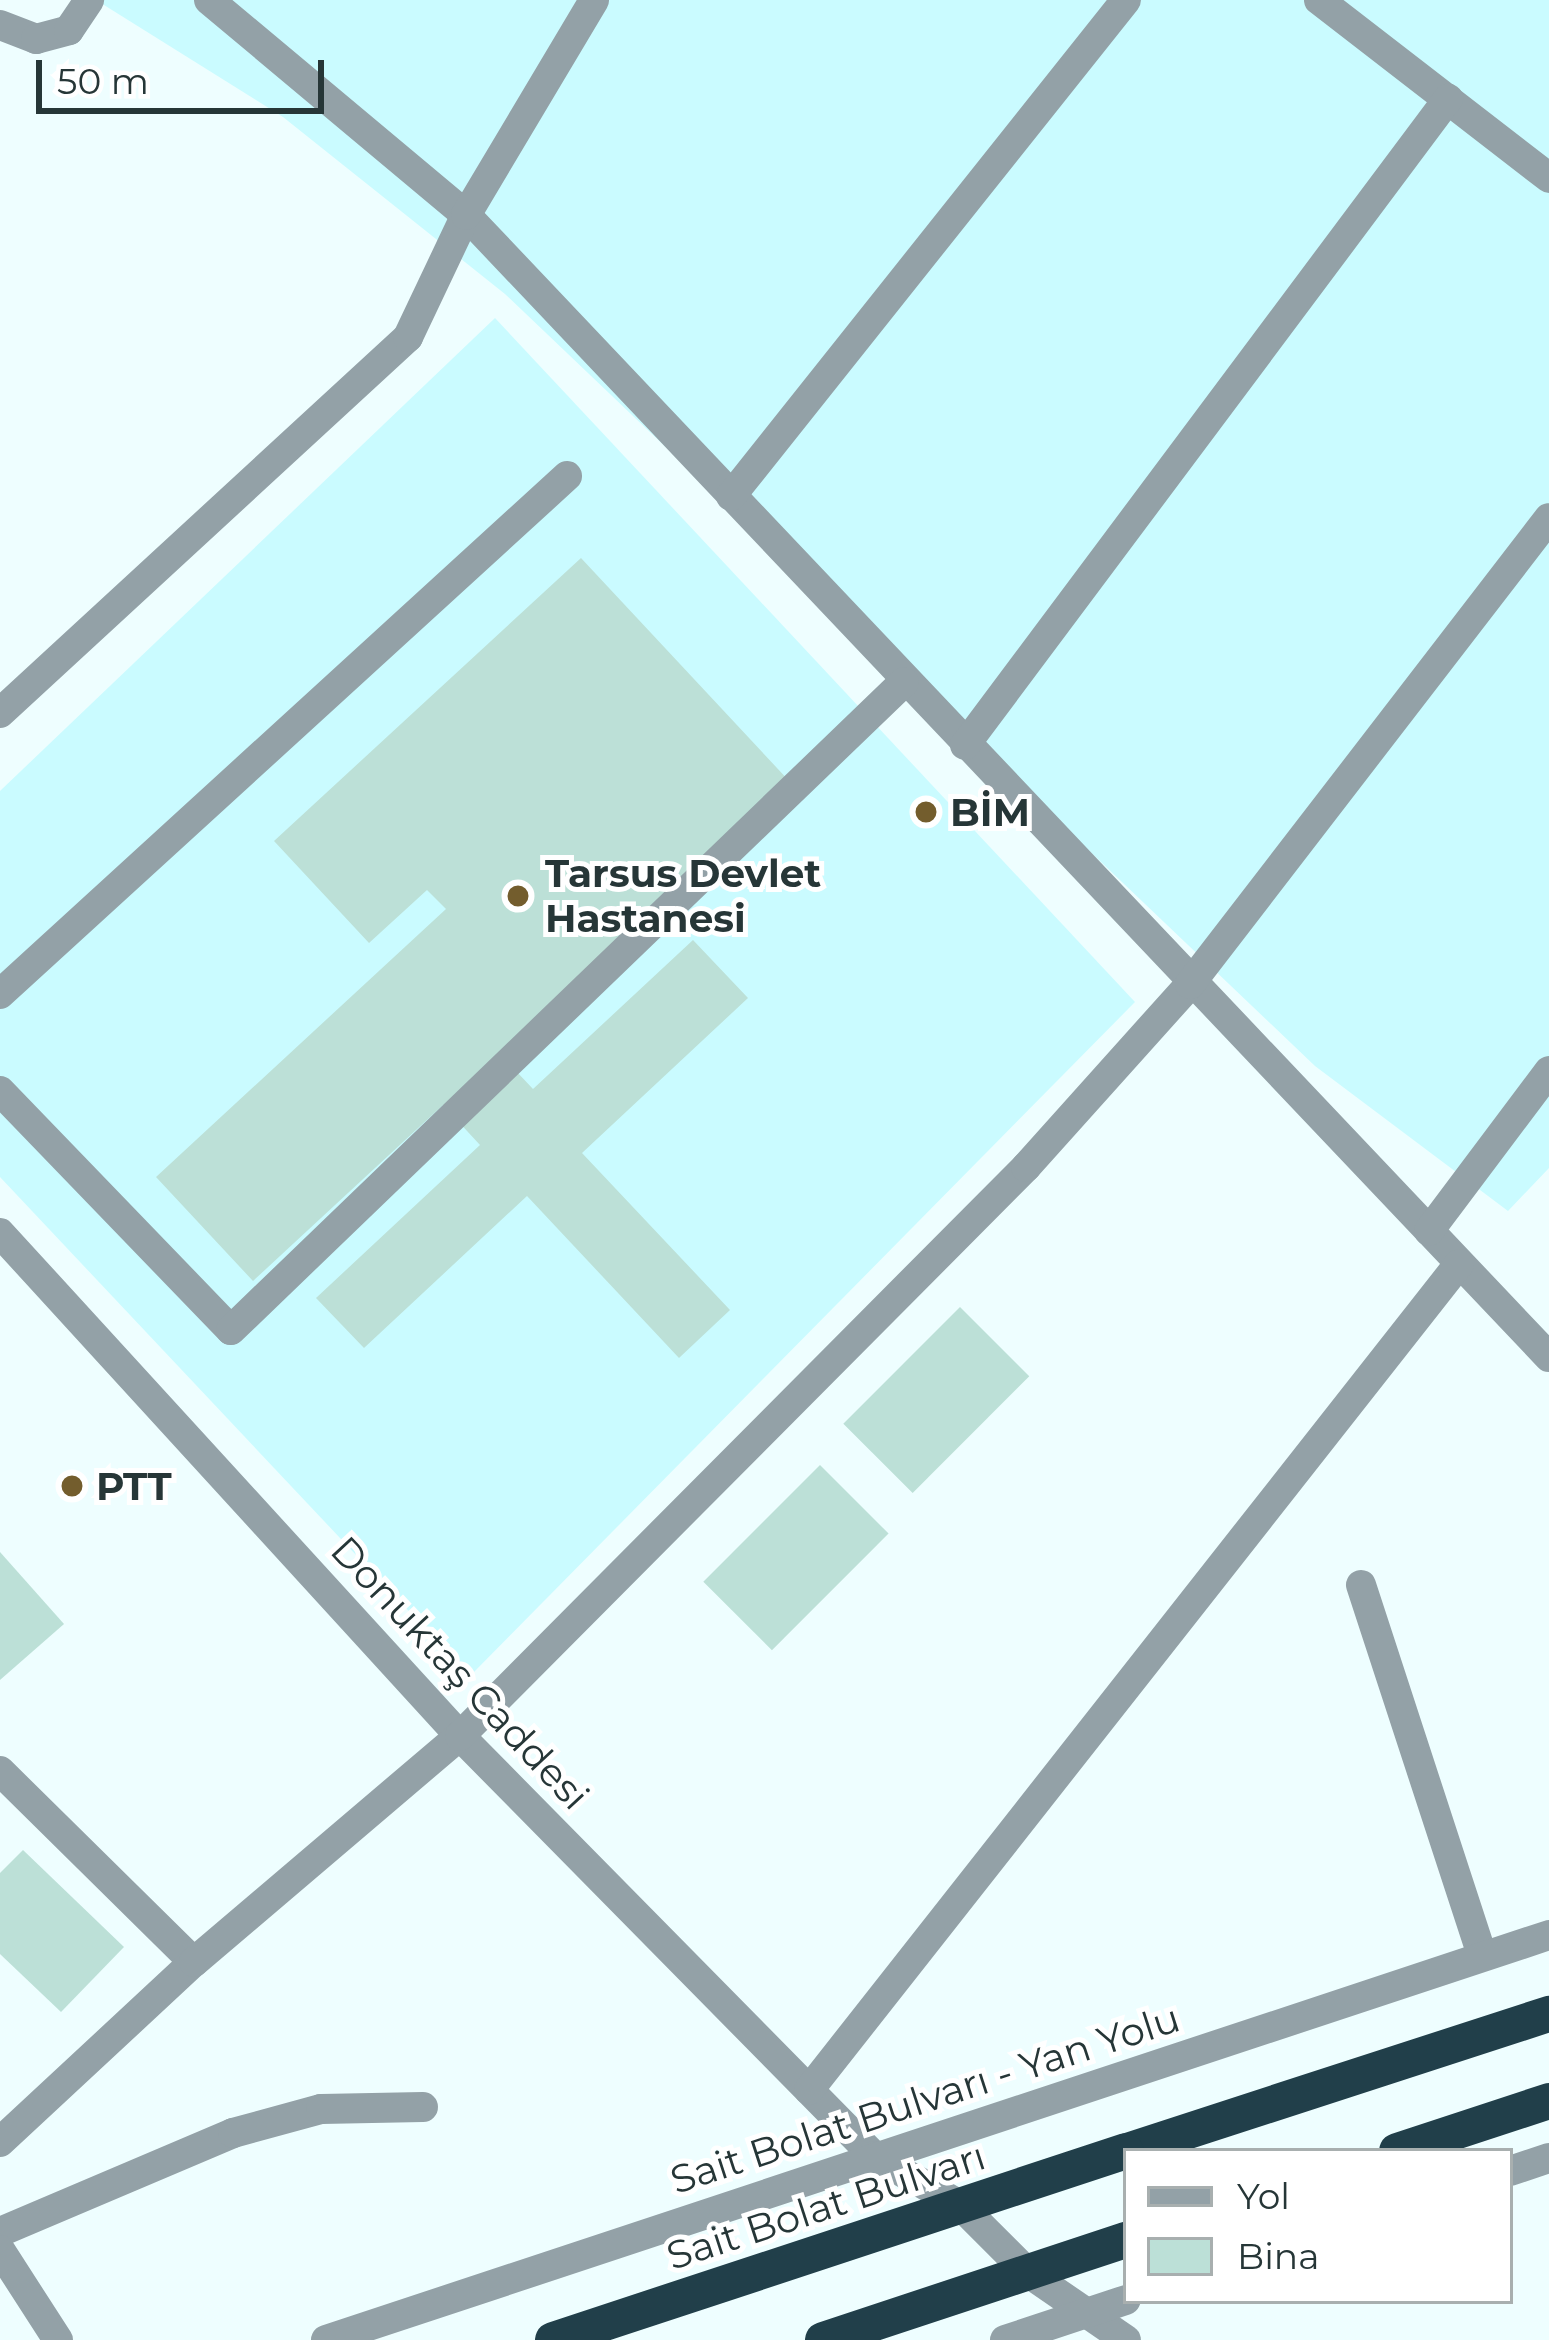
<!DOCTYPE html>
<html>
<head>
<meta charset="utf-8">
<style>
  body { margin:0 }
  #map { position:relative; width:1549px; height:2340px; overflow:hidden; background:#eefeff; font-family:Montserrat,sans-serif }
  div>[style] { position:absolute }
  [style*='--x'] { left:calc(var(--x)*1px); top:calc(var(--y)*1px); width:calc(var(--w)*1px); rotate:calc(var(--a)*1deg) }
  .built>* { inset:0; background:#cafbff }
  .building>* { inset:0; background:#bce0d7; transform-origin:0 0 }
  .minor>* { height:30px; margin:-15px; padding:0 15px; transform-origin:15px; border-radius:15px; background:#93a1a7 }
  .highway>* { height:36px; margin:-18px; padding:0 18px; transform-origin:18px; border-radius:18px; background:#213f4a }
  .dots>* { width:33px; height:33px; translate:-50% -50%; box-sizing:border-box; border:6px solid #fff; border-radius:50% }
  span { translate:-50% -50%; white-space:nowrap; text-align:center; line-height:1.15; -webkit-text-stroke:10px #fff; paint-order:stroke }
  .poi-label { font-size:39px; color:#263637; font-weight:700 }
  .left { translate:0 -50%; text-align:left }
  .street-label { font-size:39px; color:#263637 }
  .legend { position:absolute; left:1123px; top:2148px; width:390px; height:156px; box-sizing:border-box; background:#fff; border:3px solid #a8afaf; margin:0; padding:15px 21px; list-style:none; font-size:36px; color:#263637 }
  .legend li { display:flex; align-items:center; gap:24px; height:60px }
  .legend b { width:60px; border:3px solid #a8afaf }
  .scale { position:absolute; left:36px; top:60px; width:288px; height:54px; box-sizing:border-box; border:6px solid #263637; border-top:0; padding-left:15px; font-size:36px; line-height:42px; white-space:nowrap; color:#263637; -webkit-text-stroke:9px #fff; paint-order:stroke }
</style>
</head>
<body>
<div id="map">
  <div class="built">
    <i style="clip-path:polygon(96px 0,1549px 0,1549px 1168px,1508px 1211px,1315px 1066px,505px 294px,283px 117px)"></i>
    <i style="clip-path:polygon(495px 318px,1135px 1002px,470px 1676px,0 1177px,0 791px)"></i>
  </div>
  <div class="building">
    <i style="clip-path:polygon(581px 558px,791px 783px,499px 1053px,533px 1089px,693px 940px,748px 998px,582px 1153px,730px 1310px,679px 1358px,527px 1196px,364px 1348px,316px 1298px,480px 1145px,443px 1105px,253px 1281px,156px 1177px,446px 909px,427px 890px,369px 943px,274px 841px)"></i>
    <i style="left:960px;top:1307px;width:98px;height:165px;rotate:45deg"></i>
    <i style="left:820px;top:1465px;width:97px;height:165px;rotate:45deg"></i>
    <i style="clip-path:polygon(0 1552px,64px 1624px,0 1680px)"></i>
    <i style="clip-path:polygon(23px 1850px,124px 1947px,61px 2012px,0 1954px,0 1873px)"></i>
  </div>
  <div class="minor">
    <i style="--x:209;--y:0;--w:335;--a:39.9"></i>
    <i style="--x:466;--y:215;--w:1574;--a:46.52"></i>
    <i style="--x:1319;--y:0;--w:291;--a:37.7"></i>
    <i style="--x:0;--y:25;--w:39;--a:21"></i>
    <i style="--x:36;--y:39;--w:34;--a:-15"></i>
    <i style="--x:69;--y:30;--w:36;--a:-56"></i>
    <i style="--x:731;--y:496;--w:634;--a:-51.47"></i>
    <i style="--x:0;--y:713;--w:555;--a:-42.66"></i>
    <i style="--x:408;--y:337;--w:135;--a:-64.6"></i>
    <i style="--x:466;--y:215;--w:250;--a:-59.2"></i>
    <i style="--x:965;--y:745;--w:807;--a:-53.22"></i>
    <i style="--x:0;--y:994;--w:768;--a:-42.41"></i>
    <i style="--x:0;--y:1091;--w:332;--a:46"></i>
    <i style="--x:231;--y:1330;--w:934;--a:-43.92"></i>
    <i style="--x:1429;--y:1231;--w:200;--a:-53.1"></i>
    <i style="--x:0;--y:1233;--w:682;--a:47.56"></i>
    <i style="--x:460;--y:1736;--w:590;--a:45.41"></i>
    <i style="--x:874;--y:2156;--w:99;--a:29.7"></i>
    <i style="--x:960;--y:2205;--w:95;--a:45"></i>
    <i style="--x:1027;--y:2272;--w:120;--a:34.5"></i>
    <i style="--x:1361;--y:1585;--w:390;--a:71.9"></i>
    <i style="--x:0;--y:1771;--w:272;--a:44.6"></i>
    <i style="--x:809;--y:2090;--w:1051;--a:-51.8"></i>
    <i style="--x:0;--y:2142;--w:265;--a:-42.9"></i>
    <i style="--x:194;--y:1962;--w:349;--a:-40.4"></i>
    <i style="--x:460;--y:1736;--w:803;--a:-45.15"></i>
    <i style="--x:1026;--y:1167;--w:246;--a:-48.1"></i>
    <i style="--x:1190;--y:984;--w:588;--a:-52.39"></i>
    <i style="--x:1510;--y:2171;--w:41;--a:-18.4"></i>
    <i style="--x:0;--y:2232;--w:253;--a:-23"></i>
    <i style="--x:233;--y:2133;--w:91;--a:-15.3"></i>
    <i style="--x:321;--y:2109;--w:102;--a:-1.1"></i>
    <i style="--x:0;--y:2250;--w:107;--a:57.2"></i>
    <i style="--x:326;--y:2340;--w:1288;--a:-18.32"></i>
    <i style="--x:1005;--y:2340;--w:127;--a:-18.3"></i>
  </div>
  <div class="highway">
    <i style="--x:1127;--y:2151;--w:444;--a:-18"></i>
    <i style="--x:1397;--y:2151;--w:160;--a:-18.2"></i>
    <i style="--x:553;--y:2340;--w:603;--a:-18.25"></i>
    <i style="--x:823;--y:2340;--w:319;--a:-18.3"></i>
  </div>
  <div class="dots">
    <i style="left:926px;top:812px;background:#735d2d"></i>
    <i style="left:518px;top:896px;background:#735d2d"></i>
    <i style="left:72px;top:1486px;background:#735d2d"></i>
  </div>
  <div class="poi-label">
    <span class="left" style="left:950px;top:812px">BİM</span>
    <span class="left" style="left:545px;top:896px">Tarsus Devlet<br>Hastanesi</span>
    <span class="left" style="left:96px;top:1486px">PTT</span>
  </div>
  <div class="street-label">
    <span style="left:460px;top:1673px;rotate:47deg">Donuktaş Caddesi</span>
    <span style="left:925px;top:2099px;rotate:-18deg">Sait Bolat Bulvarı - Yan Yolu</span>
    <span style="left:826px;top:2206px;rotate:-18deg">Sait Bolat Bulvarı</span>
  </div>
  <ul class="legend">
  <li><b style="height:15px;background:#93a1a7"></b>Yol</li>
  <li><b style="height:33px;background:#bce0d7"></b>Bina</li>
  </ul>
  <div class="scale">50 m</div>
</div>
</body>
</html>
